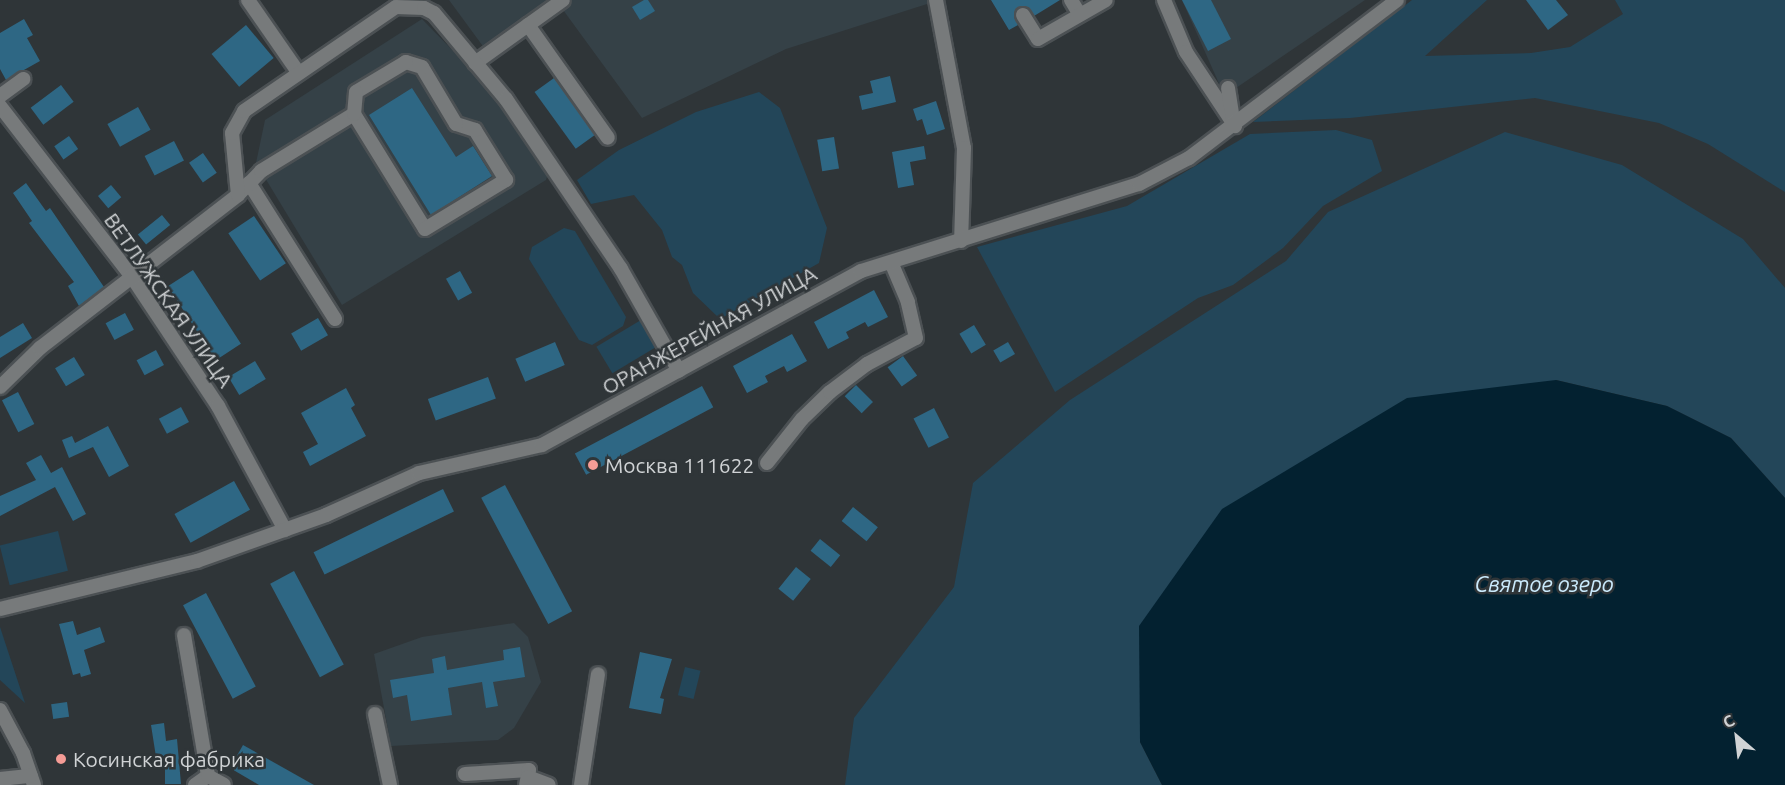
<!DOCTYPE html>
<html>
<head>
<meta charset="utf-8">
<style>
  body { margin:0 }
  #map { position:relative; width:1785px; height:785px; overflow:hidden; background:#2f3538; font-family:Ubuntu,sans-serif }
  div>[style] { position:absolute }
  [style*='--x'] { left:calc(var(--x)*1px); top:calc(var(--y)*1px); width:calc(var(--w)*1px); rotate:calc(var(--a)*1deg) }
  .built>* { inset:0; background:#354147 }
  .green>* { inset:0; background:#234659; transform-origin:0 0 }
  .water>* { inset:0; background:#032130 }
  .building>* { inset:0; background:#2e6784; transform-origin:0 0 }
  .roads { filter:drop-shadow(2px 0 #4c5154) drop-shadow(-2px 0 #4c5154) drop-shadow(0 2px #4c5154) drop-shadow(0 -2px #4c5154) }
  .minor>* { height:14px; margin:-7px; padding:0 7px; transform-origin:7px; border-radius:7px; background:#777a7b }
  .dots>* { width:16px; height:16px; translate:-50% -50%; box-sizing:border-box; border:3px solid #2f3538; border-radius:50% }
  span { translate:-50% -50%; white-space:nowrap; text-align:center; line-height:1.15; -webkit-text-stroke:5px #2f3538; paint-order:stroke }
  .street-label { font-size:21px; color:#d0d3d5 }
  .poi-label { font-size:21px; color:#d0d3d5 }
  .left { translate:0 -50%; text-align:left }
  .water-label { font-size:22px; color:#caeafc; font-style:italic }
  .north { position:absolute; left:1707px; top:707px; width:60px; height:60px; -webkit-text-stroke:4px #2f3538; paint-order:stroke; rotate:332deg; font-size:16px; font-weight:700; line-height:24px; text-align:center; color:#d0d3d5 }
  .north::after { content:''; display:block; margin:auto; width:21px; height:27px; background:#d0d3d5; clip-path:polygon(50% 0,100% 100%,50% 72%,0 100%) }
</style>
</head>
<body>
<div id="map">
  <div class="built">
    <i style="clip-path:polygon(449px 0,927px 0,927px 4px,786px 49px,642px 118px,558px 3px,485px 49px)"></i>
    <i style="clip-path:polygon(1182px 0,1365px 0,1236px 88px,1221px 88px)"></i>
    <i style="clip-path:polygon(422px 19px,503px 102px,549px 170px,546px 180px,342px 305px,256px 163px,265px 120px)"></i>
    <i style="clip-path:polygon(514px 623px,528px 637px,541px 682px,514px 728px,498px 740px,391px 746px,374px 654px,422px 637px)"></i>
  </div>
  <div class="green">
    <i style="clip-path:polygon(1412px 0,1487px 0,1425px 56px,1531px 53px,1570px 47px,1623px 14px,1615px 0,1785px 0,1785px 192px,1708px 144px,1659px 123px,1535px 98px,1350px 118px,1253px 122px)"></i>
    <i style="clip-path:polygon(759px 92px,780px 108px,827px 228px,819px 263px,720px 319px,693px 293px,682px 265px,672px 257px,662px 230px,634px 195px,591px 204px,577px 180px,619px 150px,696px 112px)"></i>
    <i style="clip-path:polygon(1336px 130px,1372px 140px,1382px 171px,1323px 206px,1283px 248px,1233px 285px,1198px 298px,1055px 392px,977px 247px,1127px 206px,1250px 134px)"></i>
    <i style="clip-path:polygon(1505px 132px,1622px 165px,1743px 239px,1785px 288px,1785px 498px,1731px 438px,1667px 406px,1556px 380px,1140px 742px,1162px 785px,845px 785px,854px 718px,954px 587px,973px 483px,1070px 400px,1286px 261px,1328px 212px)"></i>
    <i style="clip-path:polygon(564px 228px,575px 231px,626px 317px,623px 326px,592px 345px,579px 340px,529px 259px,532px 247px)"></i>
    <i style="left:641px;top:320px;width:31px;height:52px;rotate:59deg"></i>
    <i style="left:58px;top:531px;width:41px;height:60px;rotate:76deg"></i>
    <i style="clip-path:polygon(0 627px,25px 703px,0 680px)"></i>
    <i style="left:685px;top:667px;width:16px;height:29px;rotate:14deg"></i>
  </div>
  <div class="water">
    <i style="clip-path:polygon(1556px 380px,1667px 406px,1731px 438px,1785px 498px,1785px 785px,1162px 785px,1140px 742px,1139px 626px,1222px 509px,1407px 398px)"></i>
  </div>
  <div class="building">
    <i style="clip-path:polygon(644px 0,648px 0,655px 11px,640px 20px,632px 7px)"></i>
    <i style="clip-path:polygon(991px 0,1060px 0,1034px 16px,1028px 7px,1019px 7px,1014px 15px,1018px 25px,1009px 30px)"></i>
    <i style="clip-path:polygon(1182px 0,1211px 0,1231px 39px,1208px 51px)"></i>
    <i style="clip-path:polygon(1526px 0,1556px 0,1568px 15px,1548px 30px)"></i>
    <i style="clip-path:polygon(24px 19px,33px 35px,27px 38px,40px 61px,6px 80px,0 69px,0 33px)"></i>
    <i style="left:246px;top:25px;width:43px;height:45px;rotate:50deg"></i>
    <i style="clip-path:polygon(890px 76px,896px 102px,862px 110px,859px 96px,873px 93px,870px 81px)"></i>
    <i style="left:554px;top:78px;width:70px;height:24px;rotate:54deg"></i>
    <i style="left:61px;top:85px;width:21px;height:38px;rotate:53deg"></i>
    <i style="clip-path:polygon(412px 88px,456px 157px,473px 146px,492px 176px,431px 215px,369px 115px)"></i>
    <i style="clip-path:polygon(936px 101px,945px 129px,927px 135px,922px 119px,917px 121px,913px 109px)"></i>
    <i style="left:138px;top:107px;width:26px;height:35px;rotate:61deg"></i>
    <i style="left:69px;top:136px;width:16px;height:18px;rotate:55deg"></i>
    <i style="left:834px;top:137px;width:32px;height:17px;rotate:81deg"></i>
    <i style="left:174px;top:141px;width:22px;height:33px;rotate:63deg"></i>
    <i style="clip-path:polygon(924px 146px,926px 159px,910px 162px,914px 185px,898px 188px,892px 152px)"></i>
    <i style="left:203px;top:153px;width:24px;height:17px;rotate:55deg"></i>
    <i style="clip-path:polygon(26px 183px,46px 211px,50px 208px,104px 287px,79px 306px,68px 286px,74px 282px,29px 223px,32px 221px,13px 193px)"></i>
    <i style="left:111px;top:185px;width:16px;height:17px;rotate:50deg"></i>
    <i style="left:162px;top:215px;width:13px;height:31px;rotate:51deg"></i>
    <i style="left:254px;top:216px;width:57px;height:31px;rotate:56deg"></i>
    <i style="left:193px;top:270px;width:88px;height:30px;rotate:57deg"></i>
    <i style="left:460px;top:271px;width:25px;height:16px;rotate:61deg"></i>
    <i style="clip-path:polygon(874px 290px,888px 317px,868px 327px,865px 322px,846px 332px,849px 338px,828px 349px,814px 322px)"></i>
    <i style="left:125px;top:313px;width:19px;height:22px;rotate:62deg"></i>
    <i style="left:318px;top:318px;width:20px;height:31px;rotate:60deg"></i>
    <i style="clip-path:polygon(23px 323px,32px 338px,0 358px,0 337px)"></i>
    <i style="left:974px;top:325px;width:23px;height:17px;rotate:59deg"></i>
    <i style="clip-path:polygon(792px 334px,807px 361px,787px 372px,784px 366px,765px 376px,768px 382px,747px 393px,733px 366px)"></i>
    <i style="left:555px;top:342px;width:25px;height:43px;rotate:67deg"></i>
    <i style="left:1008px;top:342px;width:14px;height:17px;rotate:60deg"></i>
    <i style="left:156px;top:350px;width:17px;height:22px;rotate:62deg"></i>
    <i style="left:903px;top:356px;width:24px;height:19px;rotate:54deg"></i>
    <i style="left:74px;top:357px;width:21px;height:22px;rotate:59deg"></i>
    <i style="left:255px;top:361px;width:21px;height:31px;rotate:59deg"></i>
    <i style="left:488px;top:377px;width:23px;height:64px;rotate:70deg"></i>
    <i style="left:856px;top:385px;width:24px;height:16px;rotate:45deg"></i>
    <i style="left:702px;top:386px;width:24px;height:144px;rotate:62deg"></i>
    <i style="clip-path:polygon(346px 388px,355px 405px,351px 408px,366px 436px,310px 466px,303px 452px,318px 444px,301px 413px)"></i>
    <i style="left:18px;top:392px;width:36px;height:18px;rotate:63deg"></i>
    <i style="left:181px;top:407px;width:17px;height:25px;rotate:62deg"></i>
    <i style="left:934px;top:408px;width:33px;height:23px;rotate:63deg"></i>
    <i style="clip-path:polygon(108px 426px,129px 466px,109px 477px,93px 447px,69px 458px,62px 440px,72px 436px,75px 443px)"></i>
    <i style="clip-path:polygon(41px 455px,51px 473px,62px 467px,86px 514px,73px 521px,55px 487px,0 516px,0 496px,36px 480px,26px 463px)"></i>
    <i style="left:234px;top:481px;width:33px;height:68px;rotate:61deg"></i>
    <i style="left:505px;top:485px;width:143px;height:27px;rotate:62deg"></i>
    <i style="left:443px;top:489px;width:25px;height:144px;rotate:64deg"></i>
    <i style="left:853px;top:507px;width:32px;height:18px;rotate:39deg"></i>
    <i style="left:820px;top:539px;width:26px;height:15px;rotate:39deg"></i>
    <i style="left:796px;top:567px;width:19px;height:28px;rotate:39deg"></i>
    <i style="left:294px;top:571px;width:106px;height:27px;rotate:62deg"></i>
    <i style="left:206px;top:593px;width:106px;height:26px;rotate:62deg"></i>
    <i style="clip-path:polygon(73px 621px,77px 635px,100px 627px,105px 642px,84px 650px,91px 674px,81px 677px,80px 673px,73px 675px,59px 624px)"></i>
    <i style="clip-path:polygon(520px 647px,525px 677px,493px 682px,498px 706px,486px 708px,482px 682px,448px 688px,452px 715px,411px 721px,407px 695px,393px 698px,390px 680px,434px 673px,432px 659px,445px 656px,447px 670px,504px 660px,503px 650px)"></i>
    <i style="clip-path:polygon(640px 652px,672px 659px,660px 698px,664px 699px,661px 714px,629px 708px)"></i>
    <i style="left:67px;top:702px;width:15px;height:16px;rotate:82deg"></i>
    <i style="clip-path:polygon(164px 723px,166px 741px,177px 739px,181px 784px,165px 784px,165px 756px,156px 757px,151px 725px)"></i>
    <i style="clip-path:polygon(243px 745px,314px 785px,259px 785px,230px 768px)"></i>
  </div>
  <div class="roads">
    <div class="minor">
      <i style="--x:248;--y:0;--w:88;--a:55.2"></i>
      <i style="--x:936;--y:0;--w:151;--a:79.3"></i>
      <i style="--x:964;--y:148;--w:93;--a:91.8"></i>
      <i style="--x:1071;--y:0;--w:17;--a:59"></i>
      <i style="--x:1164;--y:0;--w:56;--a:67.1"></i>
      <i style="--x:1186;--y:52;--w:89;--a:56.5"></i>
      <i style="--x:1023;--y:15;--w:28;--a:58"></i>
      <i style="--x:1038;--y:39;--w:78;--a:-29.8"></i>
      <i style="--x:528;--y:25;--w:138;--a:54.7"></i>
      <i style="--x:475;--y:63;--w:108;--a:-35.6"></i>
      <i style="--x:1228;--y:88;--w:30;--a:81"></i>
      <i style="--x:0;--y:96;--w:29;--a:-36"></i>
      <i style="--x:0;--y:106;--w:216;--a:52.3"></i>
      <i style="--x:132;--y:277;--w:155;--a:56.3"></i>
      <i style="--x:218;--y:406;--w:141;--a:61.6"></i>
      <i style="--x:249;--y:183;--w:161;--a:57.7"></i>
      <i style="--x:238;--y:195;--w:33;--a:-46"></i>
      <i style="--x:261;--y:171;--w:109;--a:-31.5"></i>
      <i style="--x:354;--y:114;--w:135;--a:58.3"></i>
      <i style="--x:425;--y:229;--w:95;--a:-31.2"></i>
      <i style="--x:506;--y:180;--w:59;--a:-121.8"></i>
      <i style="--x:475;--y:130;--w:20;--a:-162"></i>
      <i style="--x:456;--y:124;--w:66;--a:-120.8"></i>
      <i style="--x:422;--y:67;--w:17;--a:-163"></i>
      <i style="--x:406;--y:62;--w:58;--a:149"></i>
      <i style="--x:356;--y:92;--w:22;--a:95"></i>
      <i style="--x:0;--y:387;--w:56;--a:-44.3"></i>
      <i style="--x:40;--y:348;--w:250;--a:-37.7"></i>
      <i style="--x:238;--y:195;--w:62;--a:-95.5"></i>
      <i style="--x:232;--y:133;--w:25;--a:-61"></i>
      <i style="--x:244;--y:111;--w:184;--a:-34.4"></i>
      <i style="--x:396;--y:7;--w:28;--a:2"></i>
      <i style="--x:424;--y:8;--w:11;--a:27"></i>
      <i style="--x:434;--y:13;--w:112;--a:50.1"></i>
      <i style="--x:506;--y:99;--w:205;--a:55.9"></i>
      <i style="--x:621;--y:269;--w:117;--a:60.4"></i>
      <i style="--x:767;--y:463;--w:56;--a:-51.5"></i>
      <i style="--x:802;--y:419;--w:39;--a:-44"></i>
      <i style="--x:830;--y:392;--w:46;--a:-37.1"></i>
      <i style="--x:867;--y:364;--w:55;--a:-28"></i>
      <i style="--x:916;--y:338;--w:37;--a:-103"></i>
      <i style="--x:908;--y:302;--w:43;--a:-113"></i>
      <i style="--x:0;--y:609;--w:203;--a:-13.7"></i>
      <i style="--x:197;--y:561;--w:137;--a:-19.6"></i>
      <i style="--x:326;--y:515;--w:102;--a:-24.3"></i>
      <i style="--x:419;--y:473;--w:126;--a:-12.8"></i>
      <i style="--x:542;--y:445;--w:363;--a:-28.6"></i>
      <i style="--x:861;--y:271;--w:291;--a:-17.4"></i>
      <i style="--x:1139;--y:184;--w:56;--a:-27.5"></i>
      <i style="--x:1189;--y:158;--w:261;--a:-37.2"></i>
      <i style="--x:184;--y:635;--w:143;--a:80.3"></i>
      <i style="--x:0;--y:710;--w:49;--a:61.9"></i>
      <i style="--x:23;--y:753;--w:34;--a:71"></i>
      <i style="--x:375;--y:714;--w:73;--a:78.1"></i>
      <i style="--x:465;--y:774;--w:64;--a:-3.6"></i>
      <i style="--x:529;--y:770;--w:15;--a:101"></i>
      <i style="--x:528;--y:777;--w:22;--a:21"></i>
      <i style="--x:0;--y:779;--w:31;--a:-6"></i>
      <i style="--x:195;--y:785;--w:16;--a:-35"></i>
      <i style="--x:208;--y:776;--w:18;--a:29"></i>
      <i style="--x:581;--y:785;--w:112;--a:-81.3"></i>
    </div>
  </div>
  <div class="dots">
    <i style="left:593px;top:465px;background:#f59c96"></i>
    <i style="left:61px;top:759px;background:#f59c96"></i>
  </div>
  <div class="street-label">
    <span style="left:169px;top:300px;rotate:55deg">ВЕТЛУЖСКАЯ УЛИЦА</span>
    <span style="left:709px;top:330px;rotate:-29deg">ОРАНЖЕРЕЙНАЯ УЛИЦА</span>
  </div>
  <div class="poi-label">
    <span class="left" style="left:605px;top:465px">Москва 111622</span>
    <span class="left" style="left:73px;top:759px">Косинская фабрика</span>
  </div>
  <div class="water-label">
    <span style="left:1544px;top:584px">Святое озеро</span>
  </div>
  <div class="north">С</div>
</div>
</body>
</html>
